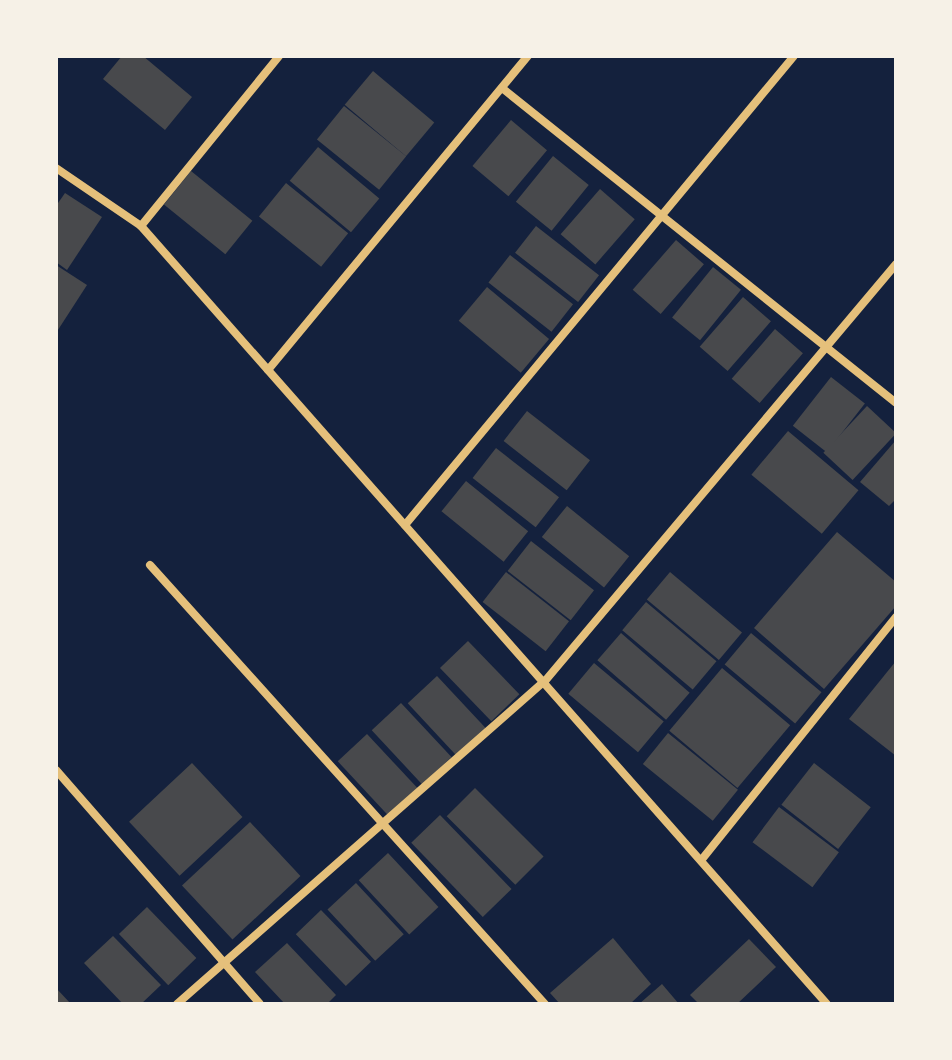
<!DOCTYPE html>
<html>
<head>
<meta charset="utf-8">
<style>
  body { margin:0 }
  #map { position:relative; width:952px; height:1060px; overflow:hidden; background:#14213d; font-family:Inter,sans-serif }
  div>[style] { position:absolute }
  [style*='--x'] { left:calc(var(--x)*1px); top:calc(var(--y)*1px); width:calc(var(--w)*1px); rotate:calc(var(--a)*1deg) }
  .building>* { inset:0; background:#48494c; transform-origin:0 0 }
  .minor>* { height:8px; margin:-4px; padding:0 4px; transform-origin:4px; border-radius:4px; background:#e5c07b }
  span { translate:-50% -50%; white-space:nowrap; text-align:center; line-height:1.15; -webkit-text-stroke:6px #f6f1e7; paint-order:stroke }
  .frame { position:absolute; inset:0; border:58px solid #f6f1e7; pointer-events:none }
</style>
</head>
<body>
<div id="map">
  <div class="building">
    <i style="clip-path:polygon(122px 56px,143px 56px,192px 97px,165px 130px,103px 79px)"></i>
    <i style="left:373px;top:71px;width:80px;height:44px;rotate:40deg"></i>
    <i style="left:344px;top:106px;width:80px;height:43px;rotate:39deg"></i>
    <i style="left:511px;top:120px;width:47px;height:60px;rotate:40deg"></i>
    <i style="left:318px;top:147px;width:80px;height:44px;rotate:40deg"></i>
    <i style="left:553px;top:156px;width:46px;height:59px;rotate:39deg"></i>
    <i style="left:191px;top:171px;width:79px;height:43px;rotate:39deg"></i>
    <i style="left:286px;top:183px;width:80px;height:43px;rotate:39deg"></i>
    <i style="left:600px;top:189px;width:46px;height:60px;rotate:41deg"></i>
    <i style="clip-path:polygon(65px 193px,102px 217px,67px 270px,56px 262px,56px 206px)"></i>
    <i style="left:536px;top:226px;width:80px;height:34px;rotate:38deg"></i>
    <i style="left:676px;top:240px;width:37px;height:66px;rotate:41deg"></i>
    <i style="left:510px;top:255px;width:80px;height:35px;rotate:38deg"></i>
    <i style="clip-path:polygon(56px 265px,87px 285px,56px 333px)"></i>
    <i style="left:713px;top:267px;width:36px;height:65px;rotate:39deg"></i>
    <i style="left:487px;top:287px;width:81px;height:44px;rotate:40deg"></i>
    <i style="left:743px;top:297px;width:37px;height:66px;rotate:41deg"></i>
    <i style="left:775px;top:329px;width:37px;height:66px;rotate:41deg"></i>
    <i style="left:831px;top:377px;width:43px;height:62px;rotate:38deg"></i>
    <i style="left:867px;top:406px;width:40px;height:64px;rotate:43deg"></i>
    <i style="left:527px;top:411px;width:80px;height:38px;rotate:38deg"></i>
    <i style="left:788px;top:431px;width:92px;height:57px;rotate:40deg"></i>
    <i style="clip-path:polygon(896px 440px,896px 499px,889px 506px,860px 482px)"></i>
    <i style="left:496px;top:448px;width:80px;height:38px;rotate:38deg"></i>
    <i style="left:466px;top:481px;width:80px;height:39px;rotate:39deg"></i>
    <i style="left:567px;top:506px;width:80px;height:40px;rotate:39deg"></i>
    <i style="clip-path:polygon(837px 532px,896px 582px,896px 606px,824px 689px,754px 628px)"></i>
    <i style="left:531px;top:541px;width:80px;height:38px;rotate:38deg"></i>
    <i style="left:506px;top:572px;width:80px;height:38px;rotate:38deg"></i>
    <i style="left:670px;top:572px;width:94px;height:36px;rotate:40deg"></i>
    <i style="left:646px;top:602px;width:92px;height:37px;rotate:40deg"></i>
    <i style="left:621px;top:633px;width:91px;height:36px;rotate:41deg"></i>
    <i style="left:751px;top:633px;width:92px;height:41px;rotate:40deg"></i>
    <i style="left:468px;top:641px;width:74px;height:39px;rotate:46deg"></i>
    <i style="clip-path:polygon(896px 661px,896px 756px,849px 719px)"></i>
    <i style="left:594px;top:663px;width:91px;height:40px;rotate:40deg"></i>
    <i style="left:722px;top:668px;width:89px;height:82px;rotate:40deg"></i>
    <i style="left:437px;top:676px;width:74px;height:40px;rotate:47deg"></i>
    <i style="left:401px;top:703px;width:74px;height:40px;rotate:47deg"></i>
    <i style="left:668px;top:733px;width:90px;height:40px;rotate:39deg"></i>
    <i style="left:367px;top:734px;width:74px;height:40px;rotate:47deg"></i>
    <i style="left:192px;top:763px;width:74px;height:86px;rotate:47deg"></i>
    <i style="left:814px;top:763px;width:72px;height:53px;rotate:38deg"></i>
    <i style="left:475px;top:788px;width:97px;height:40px;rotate:45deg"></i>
    <i style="left:779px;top:807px;width:75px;height:44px;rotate:37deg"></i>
    <i style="left:440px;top:815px;width:103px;height:40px;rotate:46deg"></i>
    <i style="left:250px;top:822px;width:74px;height:93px;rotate:47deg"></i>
    <i style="left:388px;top:853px;width:74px;height:40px;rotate:47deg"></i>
    <i style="left:356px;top:883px;width:70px;height:39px;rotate:47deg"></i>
    <i style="left:147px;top:907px;width:71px;height:39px;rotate:46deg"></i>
    <i style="left:321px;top:910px;width:72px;height:35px;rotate:46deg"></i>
    <i style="clip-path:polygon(113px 936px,161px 985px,141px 1004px,123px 1004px,84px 963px)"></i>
    <i style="clip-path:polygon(613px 938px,651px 984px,630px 1004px,560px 1004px,550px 993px)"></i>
    <i style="clip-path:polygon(749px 939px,776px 967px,737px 1004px,699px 1004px,690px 995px)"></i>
    <i style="clip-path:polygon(287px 943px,336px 995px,327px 1004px,285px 1004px,255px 972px)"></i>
    <i style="clip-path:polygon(662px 984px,679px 1004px,639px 1004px)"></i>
    <i style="clip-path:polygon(56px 988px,71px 1004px,56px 1004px)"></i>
  </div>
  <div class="minor">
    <i style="--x:502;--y:88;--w:504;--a:38.64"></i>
    <i style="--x:56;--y:168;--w:103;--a:34.3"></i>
    <i style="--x:141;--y:226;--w:1037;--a:48.6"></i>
    <i style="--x:141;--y:226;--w:219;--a:-50.9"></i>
    <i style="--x:268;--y:370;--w:408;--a:-50.4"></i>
    <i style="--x:405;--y:525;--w:609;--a:-50.33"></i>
    <i style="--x:150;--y:565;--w:591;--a:48.02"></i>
    <i style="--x:56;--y:770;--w:310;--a:48.9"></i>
    <i style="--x:703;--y:858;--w:309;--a:-51.3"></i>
    <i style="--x:177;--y:1004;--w:490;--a:-41.3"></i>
    <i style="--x:545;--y:681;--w:545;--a:-49.91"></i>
  </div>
  <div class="frame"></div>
</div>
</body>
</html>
